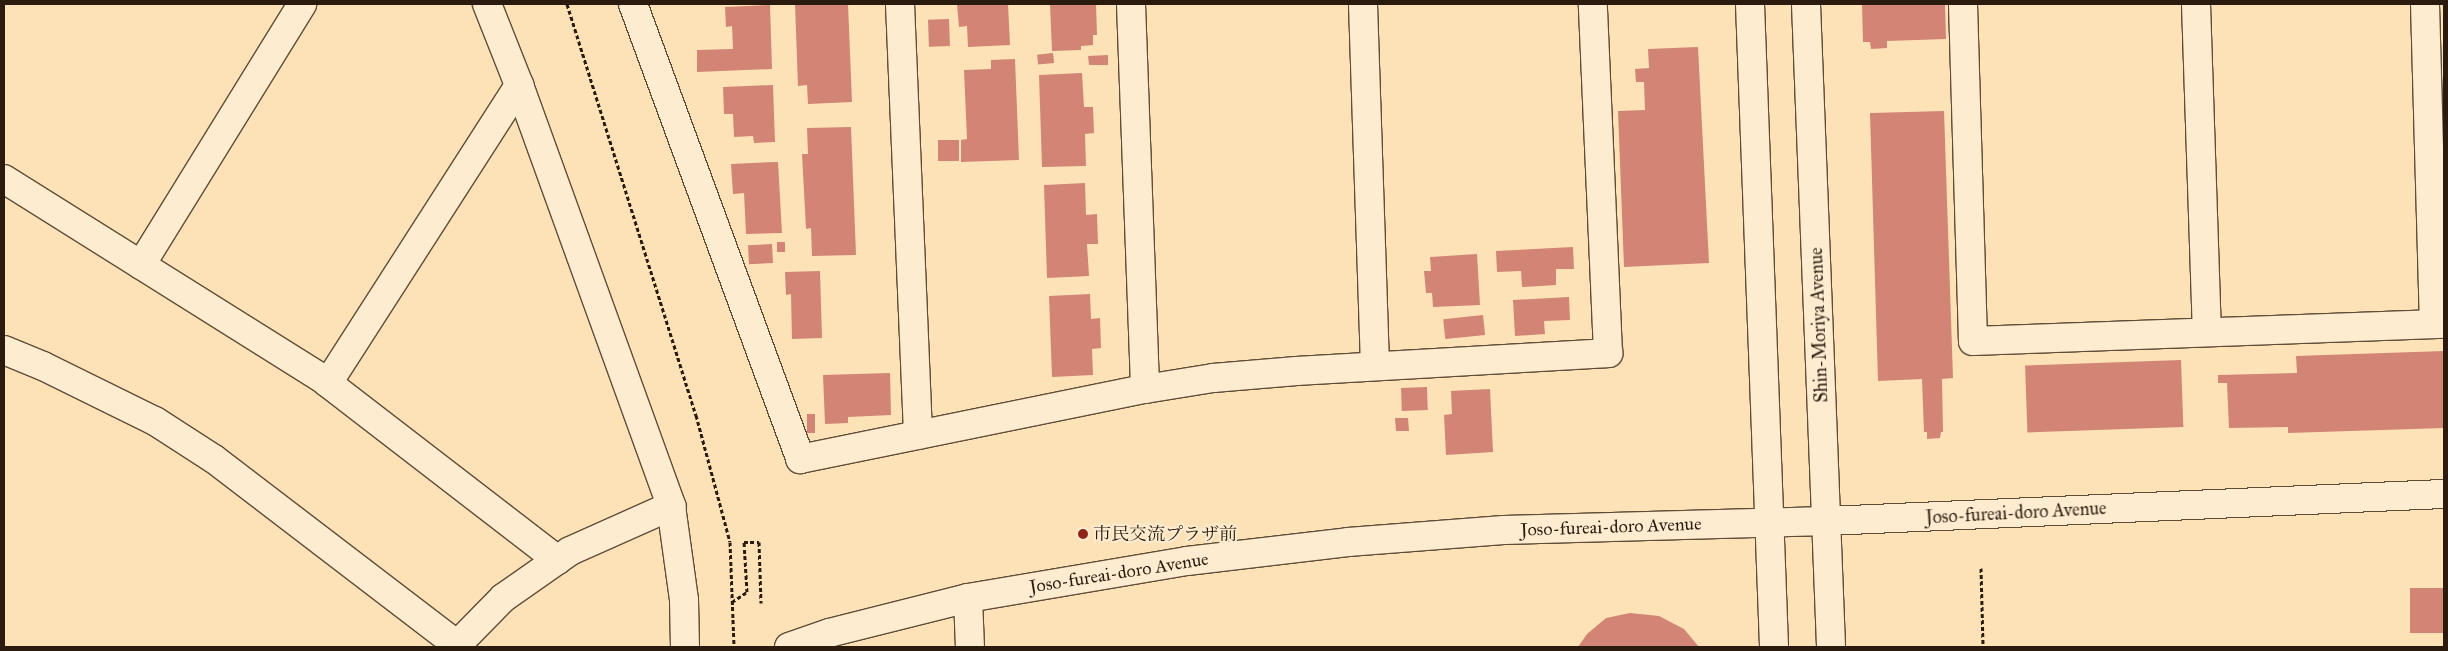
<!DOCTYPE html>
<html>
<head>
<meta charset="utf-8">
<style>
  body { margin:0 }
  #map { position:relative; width:2448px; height:651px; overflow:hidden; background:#fde2b8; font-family:"IM FELL Great Primer","Noto Serif JP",serif }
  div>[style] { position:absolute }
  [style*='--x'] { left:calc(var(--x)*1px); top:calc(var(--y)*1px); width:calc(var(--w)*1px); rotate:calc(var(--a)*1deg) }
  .building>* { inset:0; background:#d28475; transform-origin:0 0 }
  .path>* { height:3px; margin-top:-1.5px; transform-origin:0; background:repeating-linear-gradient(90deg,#2a1b0e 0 4px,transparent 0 6.5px) }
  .roads { filter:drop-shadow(1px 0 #5f4d38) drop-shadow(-1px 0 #5f4d38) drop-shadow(0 1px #5f4d38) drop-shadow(0 -1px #5f4d38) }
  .street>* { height:28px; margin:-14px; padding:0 14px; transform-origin:14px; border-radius:14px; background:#feecd1 }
  .secondary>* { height:28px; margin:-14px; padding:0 14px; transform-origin:14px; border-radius:14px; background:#feecd1 }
  .dots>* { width:14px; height:14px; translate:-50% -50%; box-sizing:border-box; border:2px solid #feecd1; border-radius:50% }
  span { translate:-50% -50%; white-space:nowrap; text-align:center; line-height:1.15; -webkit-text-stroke:4px #feecd1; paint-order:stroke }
  .street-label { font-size:18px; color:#2a1b0e }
  .poi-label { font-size:18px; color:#2a1b0e }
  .left { translate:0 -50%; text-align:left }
  .frame { position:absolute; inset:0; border:5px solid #2a1b0e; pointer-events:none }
</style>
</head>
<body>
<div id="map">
  <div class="building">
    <i style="clip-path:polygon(795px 4px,848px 4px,852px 102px,808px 104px,807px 85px,798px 86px)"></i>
    <i style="clip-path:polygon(957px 4px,1008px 4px,1010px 45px,968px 47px,967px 26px,959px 27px)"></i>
    <i style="clip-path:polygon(1050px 4px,1096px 4px,1097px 35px,1093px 35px,1093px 45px,1081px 46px,1081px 50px,1052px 51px)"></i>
    <i style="clip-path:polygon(1862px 4px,1945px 4px,1946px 39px,1887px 41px,1887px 48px,1871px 49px,1870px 42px,1863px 42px)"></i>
    <i style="clip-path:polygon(770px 5px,772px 69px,697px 72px,697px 50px,733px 49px,732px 26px,726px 27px,725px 7px)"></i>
    <i style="left:949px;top:19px;width:27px;height:21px;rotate:88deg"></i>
    <i style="clip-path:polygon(1698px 47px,1709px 263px,1624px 267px,1618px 111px,1645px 110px,1644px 82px,1636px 82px,1635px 69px,1649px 68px,1648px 49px)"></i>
    <i style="left:1053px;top:53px;width:10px;height:16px;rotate:84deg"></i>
    <i style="clip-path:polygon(1108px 55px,1108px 65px,1089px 65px,1088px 56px)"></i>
    <i style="clip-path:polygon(1015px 59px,1019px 160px,961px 162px,961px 140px,967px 139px,964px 70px,991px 69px,991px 60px)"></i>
    <i style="clip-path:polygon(1082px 73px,1084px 107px,1093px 107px,1094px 133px,1085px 134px,1086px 166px,1042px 167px,1039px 75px)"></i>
    <i style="clip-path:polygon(773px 85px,775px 142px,754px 143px,753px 136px,734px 137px,733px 114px,724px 114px,723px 87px)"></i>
    <i style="clip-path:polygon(1944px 111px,1953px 378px,1942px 379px,1943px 432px,1941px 432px,1940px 438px,1927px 439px,1927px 432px,1924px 432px,1922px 379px,1878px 381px,1870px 113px)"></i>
    <i style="clip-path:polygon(851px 127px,856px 255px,812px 256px,811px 228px,806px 229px,802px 154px,808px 154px,807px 128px)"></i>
    <i style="left:938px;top:140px;width:21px;height:21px"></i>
    <i style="clip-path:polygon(774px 162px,778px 162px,782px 233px,746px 234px,744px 193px,733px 194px,731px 164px)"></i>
    <i style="clip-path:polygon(1085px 183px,1086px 215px,1097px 214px,1098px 244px,1087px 244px,1089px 276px,1047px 278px,1044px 185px)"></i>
    <i style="left:777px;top:242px;width:8px;height:10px"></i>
    <i style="left:772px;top:244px;width:19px;height:24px;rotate:87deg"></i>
    <i style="clip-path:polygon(1573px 247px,1574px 269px,1556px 269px,1556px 285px,1522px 287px,1521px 271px,1497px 272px,1496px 251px)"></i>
    <i style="clip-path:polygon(1477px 254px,1480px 305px,1433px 307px,1432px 293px,1426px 293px,1424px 271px,1431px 271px,1430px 257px)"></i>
    <i style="clip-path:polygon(820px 271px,822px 338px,792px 339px,791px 294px,786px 295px,785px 272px)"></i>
    <i style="clip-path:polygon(1090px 294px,1091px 319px,1100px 318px,1101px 348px,1092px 349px,1093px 375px,1052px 377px,1049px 296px)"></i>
    <i style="clip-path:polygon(1569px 297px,1570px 320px,1544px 321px,1545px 334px,1515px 336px,1513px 300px)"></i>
    <i style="left:1483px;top:315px;width:20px;height:40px;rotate:84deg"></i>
    <i style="clip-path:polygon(2444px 351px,2444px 428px,2288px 433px,2288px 427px,2229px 428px,2227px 383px,2218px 383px,2218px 375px,2297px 373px,2296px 356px)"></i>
    <i style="left:2181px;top:360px;width:67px;height:156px;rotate:88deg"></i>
    <i style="clip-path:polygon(890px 373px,891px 415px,848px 417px,848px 423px,825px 424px,823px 375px)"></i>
    <i style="left:1427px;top:387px;width:23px;height:26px;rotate:88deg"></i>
    <i style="clip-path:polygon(1490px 389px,1493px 452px,1446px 455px,1444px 415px,1452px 414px,1451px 391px)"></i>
    <i style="left:807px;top:414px;width:8px;height:19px"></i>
    <i style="clip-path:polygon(1395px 418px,1408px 418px,1409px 431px,1396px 431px)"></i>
    <i style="left:2444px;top:588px;width:45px;height:34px;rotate:90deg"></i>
    <i style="clip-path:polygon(1630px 613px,1659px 616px,1684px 629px,1699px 647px,1578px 647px,1587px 634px,1606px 618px)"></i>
  </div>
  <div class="path">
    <i style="--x:567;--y:4;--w:431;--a:72.6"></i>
    <i style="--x:696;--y:415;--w:131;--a:75"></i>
    <i style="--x:730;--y:542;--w:105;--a:87.8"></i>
    <i style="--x:1981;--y:568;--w:79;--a:88.5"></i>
    <i style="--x:732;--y:602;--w:18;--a:-34"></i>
    <i style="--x:747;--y:592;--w:50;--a:-93.4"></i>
    <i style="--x:744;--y:542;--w:15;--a:0"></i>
    <i style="--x:759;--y:542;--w:61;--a:88.1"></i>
  </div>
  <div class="roads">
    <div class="street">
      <i style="--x:633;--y:4;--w:485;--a:69.8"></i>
      <i style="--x:800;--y:459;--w:352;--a:-11.5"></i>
      <i style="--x:1145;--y:389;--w:69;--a:-9.2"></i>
      <i style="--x:1213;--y:378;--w:84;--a:-4.8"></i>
      <i style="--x:1297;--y:371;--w:312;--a:-3.3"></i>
      <i style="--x:1608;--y:353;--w:349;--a:-92.5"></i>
      <i style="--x:900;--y:4;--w:431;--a:87.6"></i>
      <i style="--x:1131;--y:4;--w:385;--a:87.9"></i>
      <i style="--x:1363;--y:4;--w:362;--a:88.1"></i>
      <i style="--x:1963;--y:4;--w:337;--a:88.3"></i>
      <i style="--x:1973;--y:341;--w:471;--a:-2.1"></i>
      <i style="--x:2196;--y:4;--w:327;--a:88.1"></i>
      <i style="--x:2425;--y:4;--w:320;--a:88.4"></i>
      <i style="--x:4;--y:179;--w:373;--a:32.1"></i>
      <i style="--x:320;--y:377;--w:300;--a:37.6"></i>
      <i style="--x:141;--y:265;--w:307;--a:-58.3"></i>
      <i style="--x:4;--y:350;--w:42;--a:22.3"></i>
      <i style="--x:43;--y:366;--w:125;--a:26.2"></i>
      <i style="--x:155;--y:421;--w:70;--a:32.8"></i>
      <i style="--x:214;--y:459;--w:306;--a:37.4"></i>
      <i style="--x:328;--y:383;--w:354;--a:-57.3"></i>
      <i style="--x:968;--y:598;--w:49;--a:87.7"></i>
      <i style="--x:455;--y:647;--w:69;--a:-45.6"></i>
      <i style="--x:503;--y:598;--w:82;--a:-35"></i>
      <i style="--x:570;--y:551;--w:111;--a:-24"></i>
    </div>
    <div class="secondary">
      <i style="--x:487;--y:4;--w:87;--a:68.4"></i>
      <i style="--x:519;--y:85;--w:448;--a:70.1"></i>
      <i style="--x:671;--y:506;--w:95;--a:82.1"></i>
      <i style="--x:684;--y:600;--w:47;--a:88.8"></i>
      <i style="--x:1750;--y:4;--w:643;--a:87.86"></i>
      <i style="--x:1806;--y:4;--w:643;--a:87.77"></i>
      <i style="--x:789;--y:647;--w:42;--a:-19.3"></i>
      <i style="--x:829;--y:633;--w:143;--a:-14.1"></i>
      <i style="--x:968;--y:598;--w:222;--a:-9.6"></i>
      <i style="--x:1187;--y:561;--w:162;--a:-6.7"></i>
      <i style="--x:1348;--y:542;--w:156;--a:-4.4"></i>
      <i style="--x:1504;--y:530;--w:323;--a:-1.6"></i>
      <i style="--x:1827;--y:521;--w:618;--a:-2.51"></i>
    </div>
  </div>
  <div class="dots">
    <i style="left:1083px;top:534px;background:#8f2418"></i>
  </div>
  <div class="street-label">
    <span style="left:1819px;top:325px;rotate:-92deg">Shin-Moriya Avenue</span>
    <span style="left:2016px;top:513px;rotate:-3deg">Joso-fureai-doro Avenue</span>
    <span style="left:1611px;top:527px;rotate:-2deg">Joso-fureai-doro Avenue</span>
    <span style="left:1119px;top:573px;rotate:-9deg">Joso-fureai-doro Avenue</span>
  </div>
  <div class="poi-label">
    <span class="left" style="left:1093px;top:534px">市民交流プラザ前</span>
  </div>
  <div class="frame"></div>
</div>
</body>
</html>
